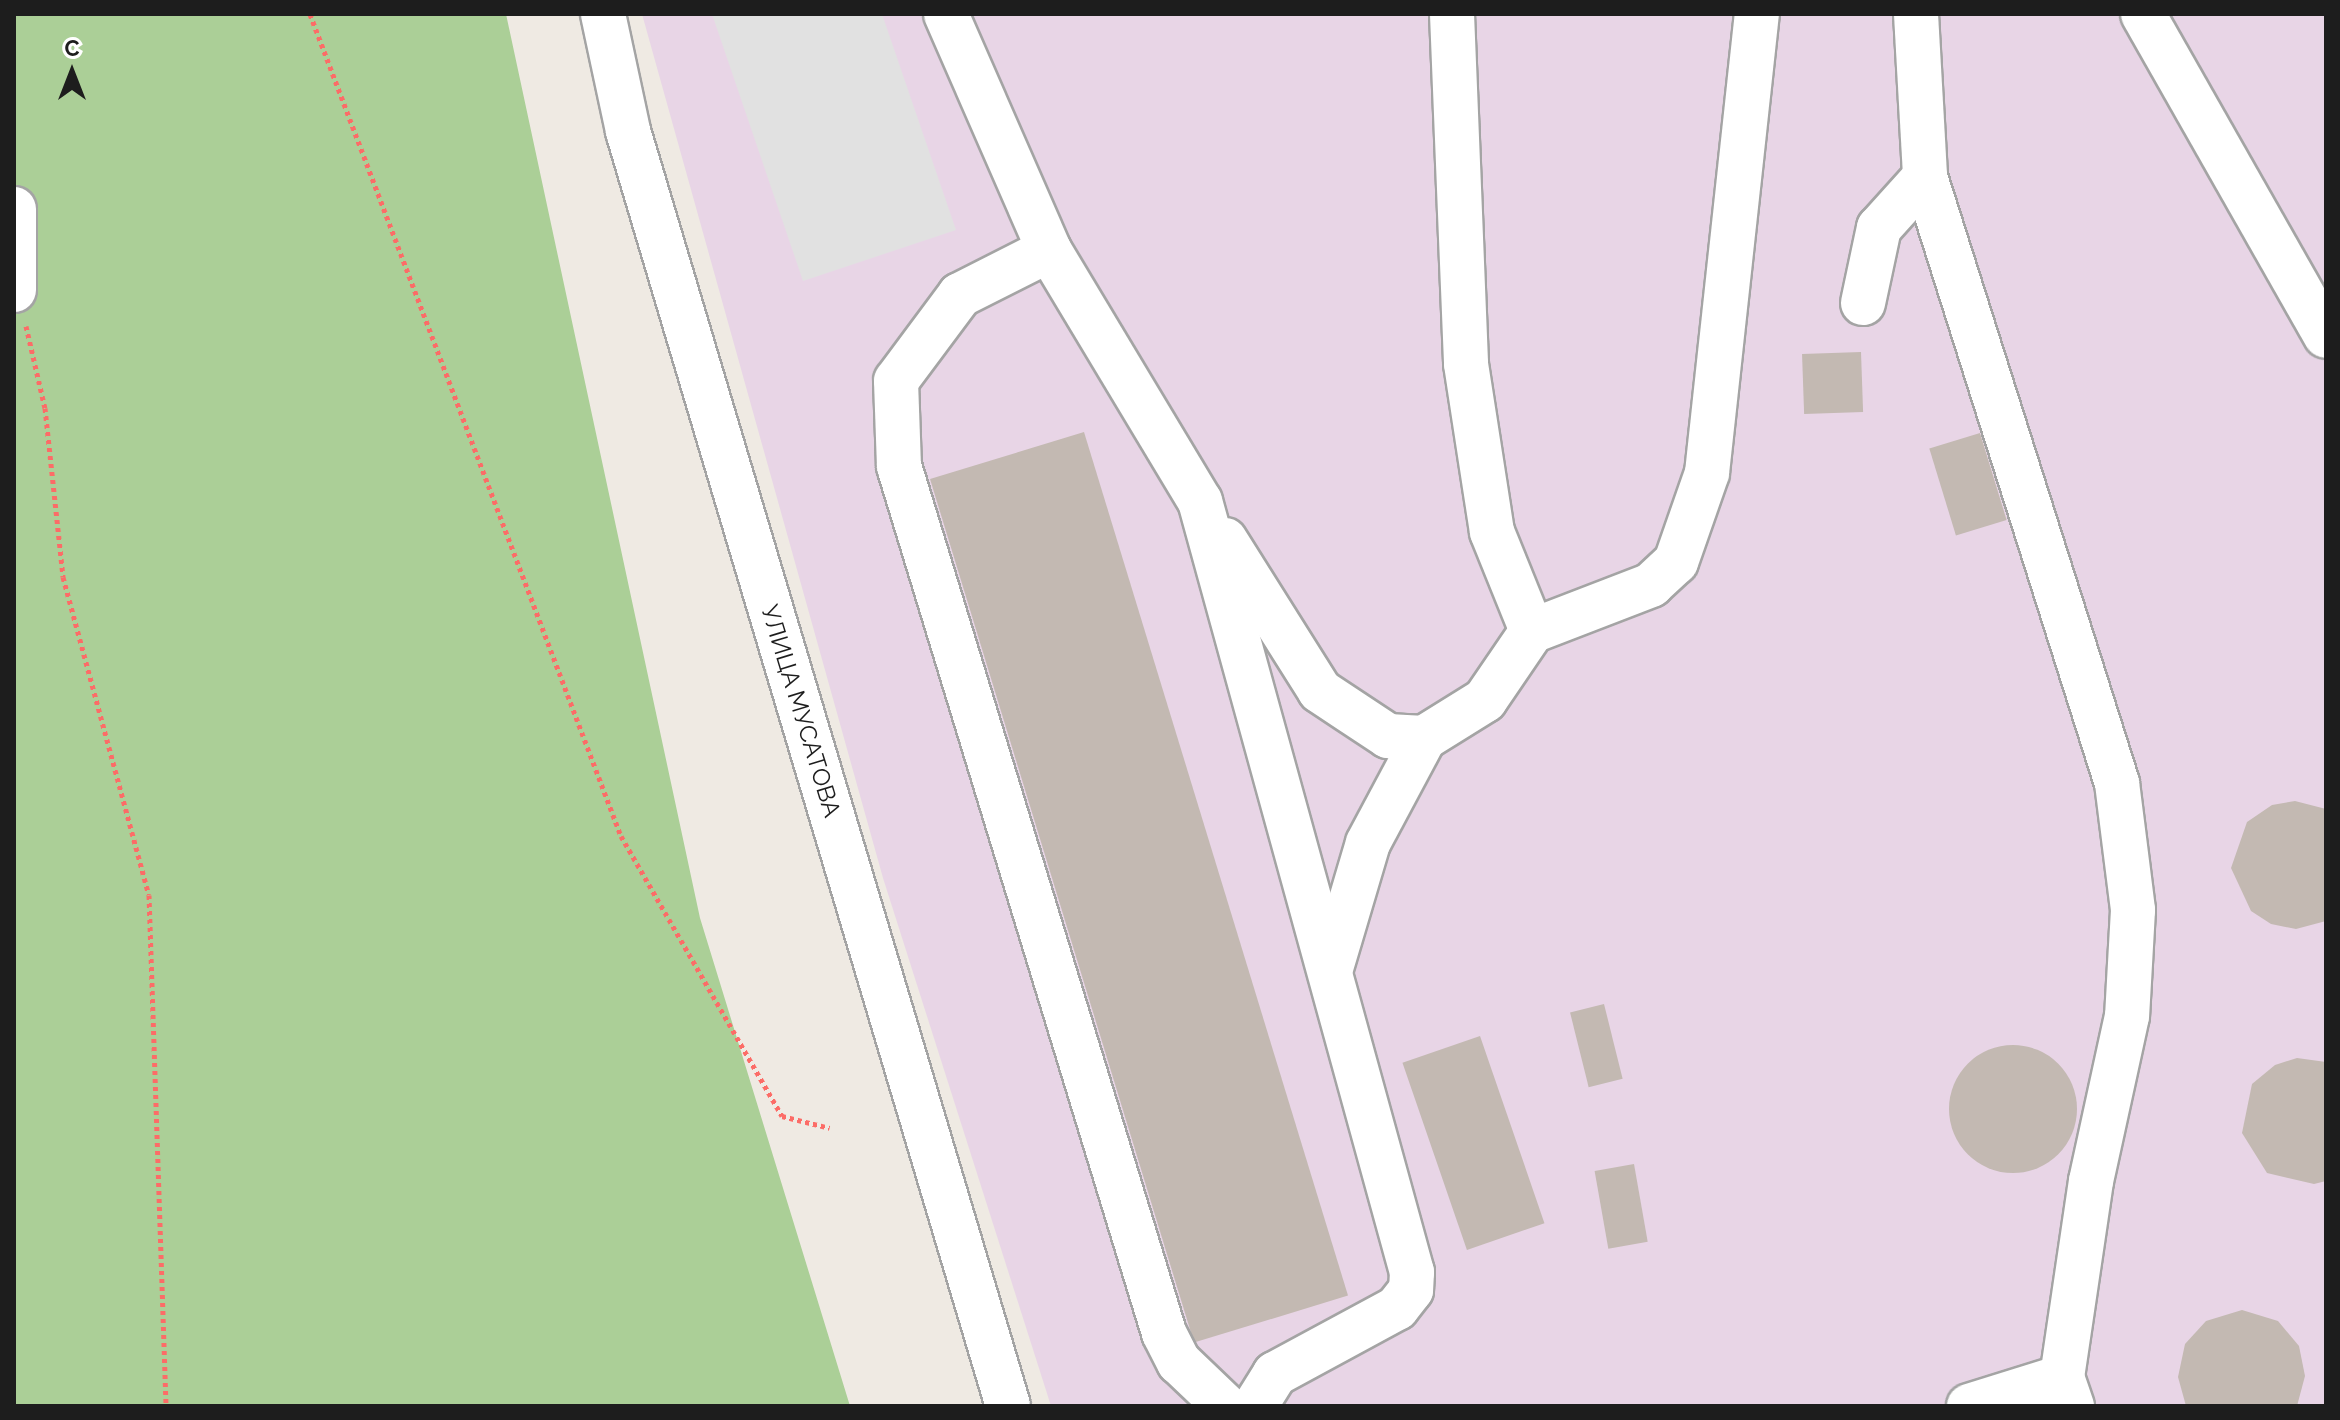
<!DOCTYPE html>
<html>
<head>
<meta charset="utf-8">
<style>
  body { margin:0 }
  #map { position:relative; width:2340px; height:1420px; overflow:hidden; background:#efeae3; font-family:Raleway,sans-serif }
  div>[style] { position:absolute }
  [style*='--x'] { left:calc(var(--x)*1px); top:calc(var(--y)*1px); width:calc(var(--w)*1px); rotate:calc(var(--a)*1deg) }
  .industrial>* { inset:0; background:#e8d5e6 }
  .forest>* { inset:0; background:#abcf97 }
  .parking>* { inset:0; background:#e1e1e1 }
  .building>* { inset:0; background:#c3b9b2; transform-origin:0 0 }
  .round { border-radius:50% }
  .path>* { height:5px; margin-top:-2.5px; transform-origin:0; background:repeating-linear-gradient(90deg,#fc6c67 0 4px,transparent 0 8px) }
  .roads { filter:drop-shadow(2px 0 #a4a4a4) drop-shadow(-2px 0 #a4a4a4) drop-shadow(0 2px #a4a4a4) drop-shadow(0 -2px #a4a4a4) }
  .minor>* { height:44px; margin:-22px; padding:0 22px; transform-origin:22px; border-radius:22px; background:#fff }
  span { translate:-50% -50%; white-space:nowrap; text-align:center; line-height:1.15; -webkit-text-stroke:6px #fff; paint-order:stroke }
  .street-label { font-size:24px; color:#1d1d1d }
  .frame { position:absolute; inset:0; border:16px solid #1d1d1d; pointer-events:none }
  .north { position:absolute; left:32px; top:32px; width:80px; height:80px; -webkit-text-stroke:6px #fff; paint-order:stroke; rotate:0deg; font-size:22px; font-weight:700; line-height:32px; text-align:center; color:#1d1d1d }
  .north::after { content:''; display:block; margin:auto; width:28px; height:36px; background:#1d1d1d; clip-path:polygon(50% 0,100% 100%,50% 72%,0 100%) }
</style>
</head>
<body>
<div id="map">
  <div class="industrial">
    <i style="clip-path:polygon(642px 14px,2326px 14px,2326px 1406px,1051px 1406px,883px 878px)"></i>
  </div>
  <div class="forest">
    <i style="clip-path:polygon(14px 14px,506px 14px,700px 918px,850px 1406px,14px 1406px)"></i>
  </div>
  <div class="parking">
    <i style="clip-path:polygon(712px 14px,882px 14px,956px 230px,803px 281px)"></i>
  </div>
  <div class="building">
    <i style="left:1861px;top:352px;width:60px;height:59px;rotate:88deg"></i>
    <i style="left:1084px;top:432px;width:903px;height:161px;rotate:73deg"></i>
    <i style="left:1980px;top:433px;width:91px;height:53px;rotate:73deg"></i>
    <i style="clip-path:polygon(2295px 801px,2326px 809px,2326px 921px,2296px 929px,2271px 924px,2251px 911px,2231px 868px,2247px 822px,2272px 805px)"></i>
    <i style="left:1604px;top:1004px;width:77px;height:35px;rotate:76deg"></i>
    <i style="left:1480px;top:1036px;width:198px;height:82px;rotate:71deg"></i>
    <i class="round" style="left:1949px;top:1045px;width:128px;height:128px"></i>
    <i style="clip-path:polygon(2297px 1058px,2326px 1062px,2326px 1181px,2314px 1184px,2267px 1173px,2242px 1133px,2252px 1084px,2275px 1065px)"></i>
    <i style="left:1634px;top:1164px;width:79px;height:40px;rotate:80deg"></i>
    <i style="clip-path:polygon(2242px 1310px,2278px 1321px,2299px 1346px,2305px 1376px,2297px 1406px,2186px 1406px,2178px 1377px,2185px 1344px,2206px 1321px)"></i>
  </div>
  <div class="path">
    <i style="--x:310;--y:14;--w:879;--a:69.28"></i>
    <i style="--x:621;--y:836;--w:323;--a:60.1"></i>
    <i style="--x:782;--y:1116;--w:49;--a:14"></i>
    <i style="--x:26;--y:326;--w:84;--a:77"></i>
    <i style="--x:45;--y:408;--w:170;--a:83.9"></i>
    <i style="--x:63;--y:577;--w:329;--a:74.9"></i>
    <i style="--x:149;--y:895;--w:511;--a:88.09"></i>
  </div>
  <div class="roads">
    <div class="minor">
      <i style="--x:603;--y:14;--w:120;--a:77.9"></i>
      <i style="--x:628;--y:131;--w:1330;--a:73.4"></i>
      <i style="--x:946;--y:14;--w:257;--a:66.4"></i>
      <i style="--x:1049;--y:250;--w:293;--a:59"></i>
      <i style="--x:1200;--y:501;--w:800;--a:74.63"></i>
      <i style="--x:1412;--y:1272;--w:18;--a:93"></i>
      <i style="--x:1411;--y:1290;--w:23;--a:128"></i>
      <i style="--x:1397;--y:1308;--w:139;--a:151.6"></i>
      <i style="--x:1275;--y:1374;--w:38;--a:122"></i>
      <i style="--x:1452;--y:14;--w:350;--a:87.7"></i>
      <i style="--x:1466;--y:364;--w:170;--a:81.2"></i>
      <i style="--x:1492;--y:532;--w:107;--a:68"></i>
      <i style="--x:1916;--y:14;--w:163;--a:86.8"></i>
      <i style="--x:1925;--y:177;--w:636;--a:72.42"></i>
      <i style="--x:2117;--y:783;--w:128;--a:82.8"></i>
      <i style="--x:2133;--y:910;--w:106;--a:93.2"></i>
      <i style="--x:2127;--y:1016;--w:169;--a:102.3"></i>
      <i style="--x:2091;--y:1181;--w:198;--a:98.4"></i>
      <i style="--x:2062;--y:1377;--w:31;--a:71"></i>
      <i style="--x:2143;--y:14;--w:370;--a:60.4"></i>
      <i style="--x:14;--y:209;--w:81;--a:90"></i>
      <i style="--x:1049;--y:250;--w:100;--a:153.2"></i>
      <i style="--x:960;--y:295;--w:107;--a:126.7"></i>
      <i style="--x:896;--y:381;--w:85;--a:88"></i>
      <i style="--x:899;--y:466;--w:907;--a:73"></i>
      <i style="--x:1164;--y:1333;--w:33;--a:63"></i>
      <i style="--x:1179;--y:1362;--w:64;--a:43.7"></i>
      <i style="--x:1863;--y:303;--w:77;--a:-78"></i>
      <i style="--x:1879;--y:228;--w:69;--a:-48"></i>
      <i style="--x:1225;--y:540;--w:178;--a:57.8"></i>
      <i style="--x:1320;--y:691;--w:82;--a:33.5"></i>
      <i style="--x:1388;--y:736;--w:36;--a:3"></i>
      <i style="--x:1424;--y:738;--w:72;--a:-31.9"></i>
      <i style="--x:1485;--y:700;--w:83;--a:-55.7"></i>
      <i style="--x:1532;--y:631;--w:128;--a:-21.1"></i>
      <i style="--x:1651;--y:585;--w:34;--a:-43"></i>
      <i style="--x:1676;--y:562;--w:94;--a:-70.8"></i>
      <i style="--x:1707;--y:473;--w:462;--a:-83.8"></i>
      <i style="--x:1331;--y:968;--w:130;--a:-73.5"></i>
      <i style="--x:1368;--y:843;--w:119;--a:-61.9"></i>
      <i style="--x:1969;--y:1406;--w:97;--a:-17.3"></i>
    </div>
  </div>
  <div class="street-label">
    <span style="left:801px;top:711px;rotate:73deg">УЛИЦА МУСАТОВА</span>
  </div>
  <div class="frame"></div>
  <div class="north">С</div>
</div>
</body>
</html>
